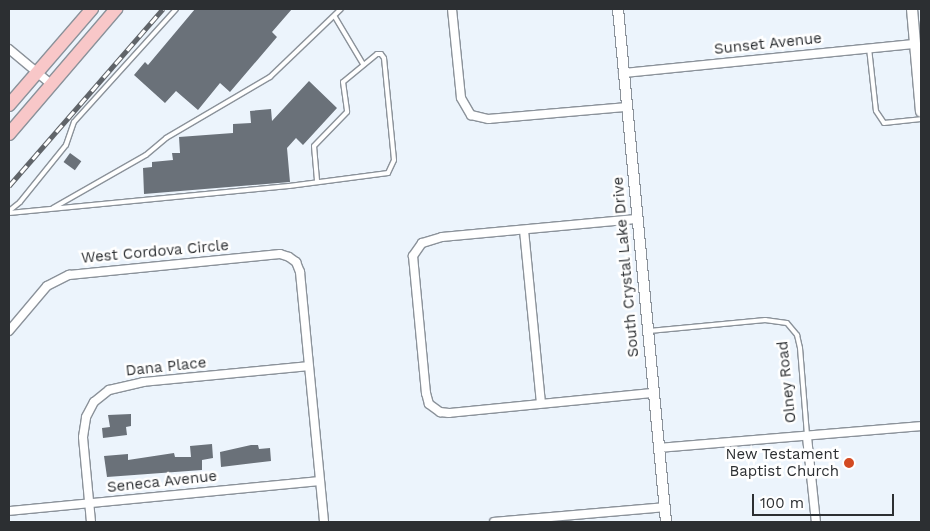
<!DOCTYPE html>
<html>
<head>
<meta charset="utf-8">
<style>
  body { margin:0 }
  #map { position:relative; width:930px; height:531px; overflow:hidden; background:#ecf4fc; font-family:"Work Sans",sans-serif }
  div>[style] { position:absolute }
  [style*='--x'] { left:calc(var(--x)*1px); top:calc(var(--y)*1px); width:calc(var(--w)*1px); rotate:calc(var(--a)*1deg) }
  .building>* { inset:0; background:#6a7179; transform-origin:0 0 }
  .roads { filter:drop-shadow(1px 0 #8b929a) drop-shadow(-1px 0 #8b929a) drop-shadow(0 1px #8b929a) drop-shadow(0 -1px #8b929a) }
  .service>* { height:4px; margin:-2px; padding:0 2px; transform-origin:2px; border-radius:2px; background:#fff }
  .minor>* { height:8px; margin:-4px; padding:0 4px; transform-origin:4px; border-radius:4px; background:#fff }
  .tertiary>* { height:10px; margin:-5px; padding:0 5px; transform-origin:5px; border-radius:5px; background:#fff }
  .primary>* { height:12px; margin:-6px; padding:0 6px; transform-origin:6px; border-radius:6px; background:#f8c7c8 }
  .rail>* { height:5px; margin-top:-2.5px; transform-origin:0; background:repeating-linear-gradient(90deg,#fff 0 9px,#606469 0 18px); box-sizing:border-box; border-block:1px solid #606469 }
  .dots>* { width:14px; height:14px; translate:-50% -50%; box-sizing:border-box; border:2px solid #fff; border-radius:50% }
  span { translate:-50% -50%; white-space:nowrap; text-align:center; line-height:1.15; -webkit-text-stroke:5px #fff; paint-order:stroke }
  .street-label { font-size:15px; color:#2c2f32 }
  .poi-label { font-size:15px; color:#2c2f32 }
  .right { translate:-100% -50%; text-align:right }
  .frame { position:absolute; inset:0; border:10px solid #2c2f32; pointer-events:none }
  .scale { position:absolute; left:752px; top:494px; width:142px; height:22px; box-sizing:border-box; border:2px solid #2c2f32; border-top:0; padding-left:6px; font-size:15px; line-height:18px; white-space:nowrap; color:#2c2f32; -webkit-text-stroke:4px #fff; paint-order:stroke }
</style>
</head>
<body>
<div id="map">
  <div class="building">
    <i style="clip-path:polygon(195px 9px,292px 9px,272px 32px,277px 37px,230px 92px,220px 83px,198px 110px,176px 91px,165px 103px,134px 75px,145px 62px,148px 65px)"></i>
    <i style="clip-path:polygon(309px 81px,337px 108px,303px 145px,296px 138px,287px 148px,290px 182px,144px 194px,143px 168px,152px 167px,152px 162px,173px 160px,172px 153px,180px 153px,179px 137px,233px 133px,233px 124px,251px 123px,250px 111px,271px 109px,272px 121px)"></i>
    <i style="left:70px;top:153px;width:14px;height:11px;rotate:36deg"></i>
    <i style="clip-path:polygon(131px 414px,131px 426px,126px 427px,127px 435px,103px 438px,102px 428px,110px 427px,108px 415px)"></i>
    <i style="clip-path:polygon(212px 444px,213px 458px,202px 460px,202px 470px,107px 477px,104px 456px,128px 454px,128px 460px,174px 453px,175px 457px,191px 457px,190px 446px)"></i>
    <i style="clip-path:polygon(251px 445px,258px 445px,259px 449px,270px 448px,271px 461px,221px 467px,220px 452px)"></i>
  </div>
  <div class="roads">
    <div class="service">
      <i style="--x:335;--y:17;--w:55;--a:59.2"></i>
      <i style="--x:869;--y:48;--w:63;--a:83.7"></i>
      <i style="--x:876;--y:111;--w:14;--a:56"></i>
      <i style="--x:884;--y:123;--w:37;--a:-6"></i>
      <i style="--x:53;--y:208;--w:107;--a:-29.7"></i>
      <i style="--x:146;--y:155;--w:26;--a:-40"></i>
      <i style="--x:166;--y:138;--w:121;--a:-30.4"></i>
      <i style="--x:270;--y:77;--w:98;--a:-43.8"></i>
      <i style="--x:9;--y:211;--w:14;--a:-39"></i>
      <i style="--x:20;--y:202;--w:73;--a:-51.1"></i>
      <i style="--x:66;--y:145;--w:24;--a:-71"></i>
      <i style="--x:74;--y:122;--w:152;--a:-47.9"></i>
      <i style="--x:9;--y:213;--w:281;--a:-5.5"></i>
      <i style="--x:289;--y:186;--w:100;--a:-7.5"></i>
      <i style="--x:388;--y:173;--w:14;--a:-65"></i>
      <i style="--x:394;--y:160;--w:102;--a:-95.6"></i>
      <i style="--x:384;--y:58;--w:5;--a:-127"></i>
      <i style="--x:381;--y:54;--w:4;--a:180"></i>
      <i style="--x:377;--y:54;--w:44;--a:140.5"></i>
      <i style="--x:343;--y:82;--w:30;--a:82"></i>
      <i style="--x:347;--y:112;--w:47;--a:134.1"></i>
      <i style="--x:314;--y:146;--w:35;--a:85"></i>
      <i style="--x:649;--y:331;--w:117;--a:-5.4"></i>
      <i style="--x:765;--y:320;--w:22;--a:8"></i>
      <i style="--x:787;--y:323;--w:16;--a:50"></i>
      <i style="--x:797;--y:335;--w:13;--a:77"></i>
      <i style="--x:800;--y:348;--w:87;--a:85.4"></i>
    </div>
    <div class="minor">
      <i style="--x:452;--y:9;--w:89;--a:84.2"></i>
      <i style="--x:461;--y:98;--w:20;--a:60"></i>
      <i style="--x:471;--y:115;--w:18;--a:13"></i>
      <i style="--x:489;--y:119;--w:138;--a:-5"></i>
      <i style="--x:9;--y:49;--w:55;--a:39.8"></i>
      <i style="--x:623;--y:73;--w:293;--a:-5.7"></i>
      <i style="--x:636;--y:219;--w:195;--a:174.7"></i>
      <i style="--x:442;--y:237;--w:21;--a:163"></i>
      <i style="--x:422;--y:243;--w:16;--a:125"></i>
      <i style="--x:413;--y:256;--w:138;--a:84.6"></i>
      <i style="--x:426;--y:393;--w:11;--a:75"></i>
      <i style="--x:429;--y:404;--w:14;--a:36"></i>
      <i style="--x:440;--y:412;--w:9;--a:6"></i>
      <i style="--x:449;--y:413;--w:205;--a:-5.6"></i>
      <i style="--x:524;--y:230;--w:174;--a:84.4"></i>
      <i style="--x:9;--y:331;--w:59;--a:-49.8"></i>
      <i style="--x:47;--y:286;--w:25;--a:-27"></i>
      <i style="--x:69;--y:275;--w:212;--a:-5.7"></i>
      <i style="--x:280;--y:254;--w:9;--a:18"></i>
      <i style="--x:289;--y:257;--w:9;--a:36"></i>
      <i style="--x:296;--y:262;--w:11;--a:68"></i>
      <i style="--x:300;--y:272;--w:251;--a:84.5"></i>
      <i style="--x:807;--y:437;--w:85;--a:84"></i>
      <i style="--x:659;--y:448;--w:263;--a:-4.8"></i>
      <i style="--x:9;--y:511;--w:311;--a:-5.5"></i>
      <i style="--x:91;--y:522;--w:85;--a:-95.4"></i>
      <i style="--x:83;--y:437;--w:20;--a:-81"></i>
      <i style="--x:86;--y:417;--w:17;--a:-62"></i>
      <i style="--x:94;--y:402;--w:19;--a:-39"></i>
      <i style="--x:109;--y:390;--w:35;--a:-13"></i>
      <i style="--x:143;--y:382;--w:166;--a:-5.5"></i>
      <i style="--x:494;--y:522;--w:172;--a:-5"></i>
    </div>
    <div class="tertiary">
      <i style="--x:618;--y:9;--w:515;--a:84.65"></i>
      <i style="--x:912;--y:9;--w:103;--a:85"></i>
    </div>
    <div class="primary">
      <i style="--x:9;--y:105;--w:127;--a:-49.2"></i>
      <i style="--x:9;--y:134;--w:165;--a:-49.4"></i>
    </div>
  </div>
  <div class="rail">
    <i style="--x:9;--y:186;--w:235;--a:-49"></i>
  </div>
  <div class="dots">
    <i style="left:849px;top:463px;background:#d34a22"></i>
  </div>
  <div class="street-label">
    <span style="left:768px;top:44px;rotate:-6deg">Sunset Avenue</span>
    <span style="left:155px;top:252px;rotate:-5deg">West Cordova Circle</span>
    <span style="left:626px;top:267px;rotate:-95deg">South Crystal Lake Drive</span>
    <span style="left:166px;top:367px;rotate:-6deg">Dana Place</span>
    <span style="left:787px;top:382px;rotate:-96deg">Olney Road</span>
    <span style="left:162px;top:482px;rotate:-6deg">Seneca Avenue</span>
  </div>
  <div class="poi-label">
    <span class="right" style="left:839px;top:463px">New Testament<br>Baptist Church</span>
  </div>
  <div class="frame"></div>
  <div class="scale">100 m</div>
</div>
</body>
</html>
